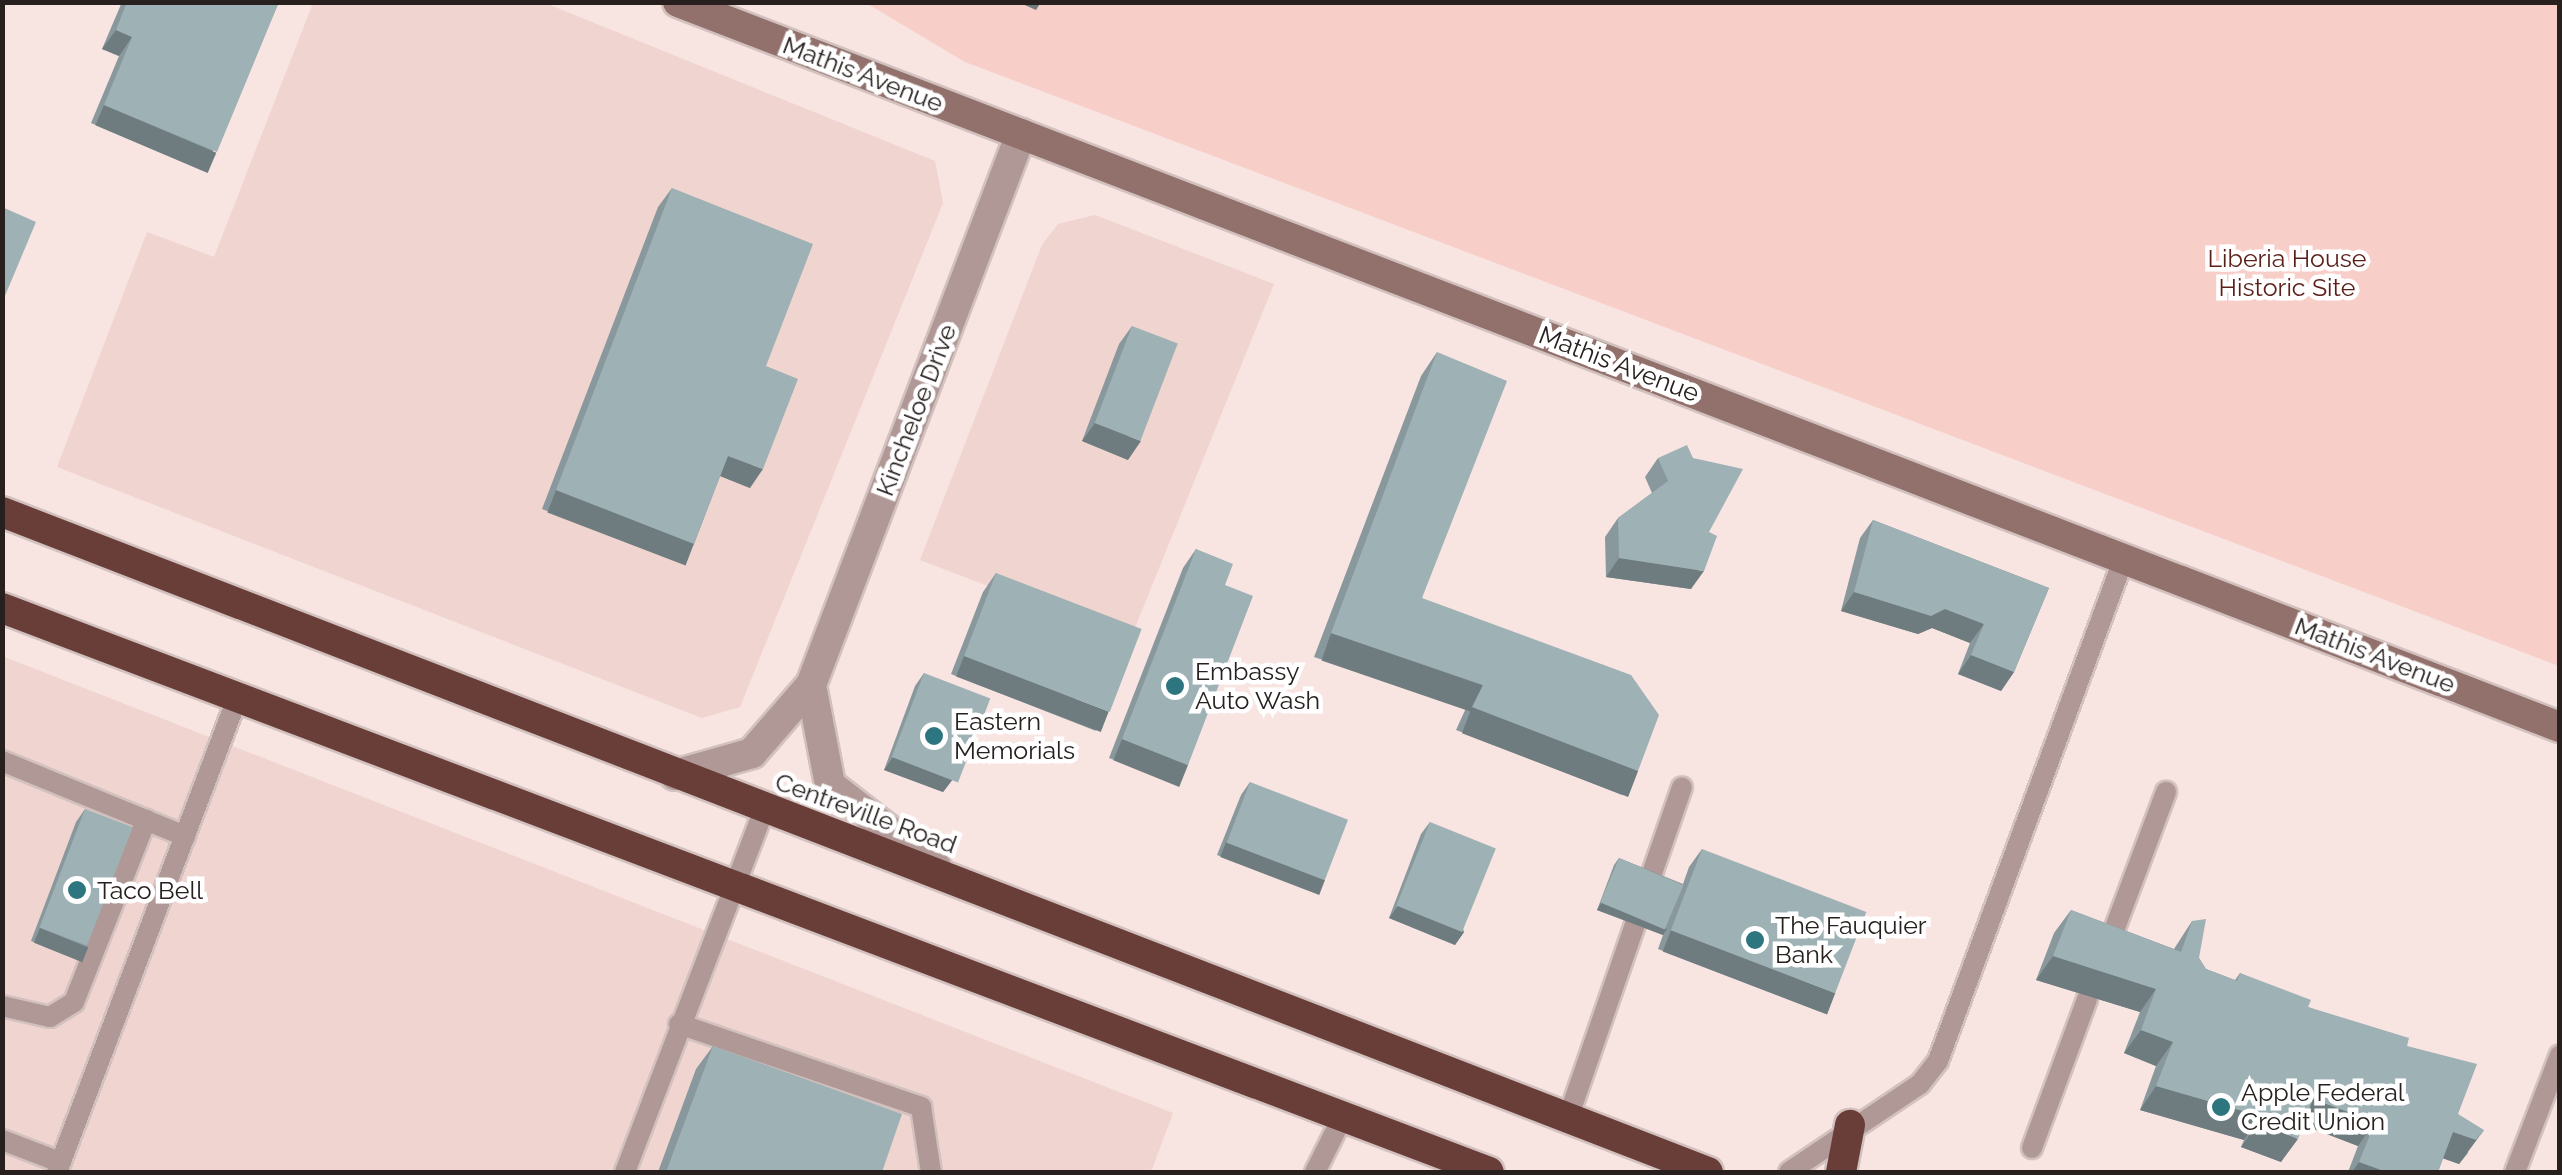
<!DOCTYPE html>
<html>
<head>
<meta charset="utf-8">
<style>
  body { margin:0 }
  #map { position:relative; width:2562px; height:1175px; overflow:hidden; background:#f8e4e1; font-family:Raleway,sans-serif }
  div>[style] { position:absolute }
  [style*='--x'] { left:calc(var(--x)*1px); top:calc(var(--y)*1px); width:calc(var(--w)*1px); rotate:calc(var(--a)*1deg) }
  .built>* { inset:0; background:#f0d4cf }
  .green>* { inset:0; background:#f8cec8 }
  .roads { filter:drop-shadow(2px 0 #d2c1be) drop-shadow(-2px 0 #d2c1be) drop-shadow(0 2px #d2c1be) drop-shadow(0 -2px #d2c1be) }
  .lane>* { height:20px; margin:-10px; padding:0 10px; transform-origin:10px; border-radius:10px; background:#af9895 }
  .street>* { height:30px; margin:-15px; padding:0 15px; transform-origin:15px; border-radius:15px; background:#af9895 }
  .secondary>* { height:30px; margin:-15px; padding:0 15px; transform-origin:15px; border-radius:15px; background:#92716c }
  .highway>* { height:30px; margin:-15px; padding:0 15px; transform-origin:15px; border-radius:15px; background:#693e38 }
  .wall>* { inset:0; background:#88989c }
  .shaded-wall>* { inset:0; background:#6f7c7f; transform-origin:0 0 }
  .building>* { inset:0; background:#9eb1b5; transform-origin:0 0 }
  .dots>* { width:28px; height:28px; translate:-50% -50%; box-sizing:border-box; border:5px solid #fff; border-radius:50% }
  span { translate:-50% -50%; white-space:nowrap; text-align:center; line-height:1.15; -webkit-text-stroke:9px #fff; paint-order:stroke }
  .street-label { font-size:25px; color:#27201f }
  .park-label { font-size:25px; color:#5b1e18 }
  .poi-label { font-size:25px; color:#27201f }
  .left { translate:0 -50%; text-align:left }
  .frame { position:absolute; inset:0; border:5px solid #27201f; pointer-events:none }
</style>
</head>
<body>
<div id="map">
  <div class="built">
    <i style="clip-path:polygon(313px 3px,545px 3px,935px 161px,943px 203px,740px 707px,702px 718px,57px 467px,147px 232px,214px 257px)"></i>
    <i style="clip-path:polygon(1095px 215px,1274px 284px,1130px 640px,920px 560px,1042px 245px,1058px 224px)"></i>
    <i style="clip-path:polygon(2px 656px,1173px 1113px,1151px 1172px,3px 1172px)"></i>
  </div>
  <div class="green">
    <i style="clip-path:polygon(866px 3px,2559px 3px,2559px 666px,965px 62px)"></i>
  </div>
  <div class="roads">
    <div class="lane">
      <i style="--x:2;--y:761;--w:198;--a:22.3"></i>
      <i style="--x:1650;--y:879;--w:97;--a:-70.8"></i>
      <i style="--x:2107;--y:949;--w:168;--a:-69.4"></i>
      <i style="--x:2;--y:1006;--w:49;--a:12.9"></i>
      <i style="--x:50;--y:1017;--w:28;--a:-32"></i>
      <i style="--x:74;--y:1002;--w:196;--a:-68.4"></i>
      <i style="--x:679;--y:1024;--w:256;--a:18.9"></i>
      <i style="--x:921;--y:1107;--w:66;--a:81.3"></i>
      <i style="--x:1568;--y:1118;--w:205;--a:-70.9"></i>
      <i style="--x:2;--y:1140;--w:62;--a:20.8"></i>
      <i style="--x:2032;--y:1148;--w:159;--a:-69.7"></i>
      <i style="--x:57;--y:1172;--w:509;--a:-69.18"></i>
      <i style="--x:625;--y:1172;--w:390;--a:-69"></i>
      <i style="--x:1315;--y:1172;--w:60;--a:-63.4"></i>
      <i style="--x:1789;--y:1172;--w:158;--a:-33.9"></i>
      <i style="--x:1920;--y:1084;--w:29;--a:-52"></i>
      <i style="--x:1938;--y:1061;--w:536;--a:-69.71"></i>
      <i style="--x:2515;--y:1172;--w:125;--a:-69"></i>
    </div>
    <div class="street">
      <i style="--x:811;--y:685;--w:102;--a:79.2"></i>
      <i style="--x:830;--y:785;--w:134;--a:37.7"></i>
      <i style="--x:675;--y:775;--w:80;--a:-15.9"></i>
      <i style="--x:752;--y:753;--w:90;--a:-49.1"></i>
      <i style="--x:811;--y:685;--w:590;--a:-69.14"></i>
    </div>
    <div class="secondary">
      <i style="--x:678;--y:2;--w:2017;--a:21.07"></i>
    </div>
    <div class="highway">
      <i style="--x:2;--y:512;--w:1829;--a:21.15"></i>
      <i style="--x:2;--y:608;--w:1590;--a:20.77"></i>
      <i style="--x:1841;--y:1172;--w:48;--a:-79.2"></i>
    </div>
  </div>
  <div class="wall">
    <i style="clip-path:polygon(122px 2px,279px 2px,204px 171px,91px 123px,119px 56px,102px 49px)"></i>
    <i style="clip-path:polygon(672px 188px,766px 366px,750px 488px,720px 476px,694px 544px,681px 563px,542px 509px,658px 207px)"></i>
    <i style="clip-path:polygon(1132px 326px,1128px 460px,1082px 441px,1119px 344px)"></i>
    <i style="clip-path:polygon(1437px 352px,1422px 598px,1638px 771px,1622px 795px,1456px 730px,1466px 708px,1314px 657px,1421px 376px)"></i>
    <i style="clip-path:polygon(1658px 458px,1709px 532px,1691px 589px,1606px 577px,1605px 537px,1618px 518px,1652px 493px,1645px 477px)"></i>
    <i style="clip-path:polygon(1873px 520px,2049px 588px,2014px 672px,2001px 691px,1958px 674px,1970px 643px,1932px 628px,1918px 634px,1841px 611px,1860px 538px)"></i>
    <i style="clip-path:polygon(1196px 549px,1225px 585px,1188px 765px,1175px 784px,1109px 758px,1183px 568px)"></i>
    <i style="clip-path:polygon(996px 573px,1096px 731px,951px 674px,983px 592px)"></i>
    <i style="clip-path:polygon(924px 673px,953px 779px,943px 792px,884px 770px,915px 686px)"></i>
    <i style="clip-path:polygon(1250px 782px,1325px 880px,1316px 893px,1217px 855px,1241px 795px)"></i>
    <i style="clip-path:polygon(85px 809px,88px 947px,79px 960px,31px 941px,76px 822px)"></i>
    <i style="clip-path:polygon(1430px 822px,1464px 932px,1455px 945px,1389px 918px,1421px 834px)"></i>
    <i style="clip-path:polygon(1702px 849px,1821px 1012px,1658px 949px,1663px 935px,1597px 910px,1614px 865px,1619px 858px,1683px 884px,1689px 867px)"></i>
    <i style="clip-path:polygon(2071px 910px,2174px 949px,2192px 921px,2199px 958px,2206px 969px,2235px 980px,2240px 973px,2308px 1007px,2407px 1046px,2458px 1114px,2468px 1153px,2459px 1164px,2443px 1158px,2438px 1172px,2348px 1172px,2358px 1146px,2303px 1125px,2281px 1162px,2241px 1147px,2244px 1140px,2140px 1110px,2156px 1066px,2124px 1053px,2140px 1012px,2036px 980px,2054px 933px)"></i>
    <i style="clip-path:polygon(713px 1046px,882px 1172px,658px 1172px,696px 1069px)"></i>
  </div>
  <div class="shaded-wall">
    <i style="clip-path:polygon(1018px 2px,1041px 2px,1036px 10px)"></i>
    <i style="clip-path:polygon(116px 30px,132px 37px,119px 56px,102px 49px)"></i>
    <i style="left:104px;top:105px;width:122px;height:22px;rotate:23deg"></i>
    <i style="clip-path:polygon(1095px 423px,1141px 441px,1128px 460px,1082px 441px)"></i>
    <i style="clip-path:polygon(728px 456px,763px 469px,750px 488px,715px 474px)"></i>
    <i style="left:556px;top:490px;width:148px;height:24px;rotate:21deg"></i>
    <i style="clip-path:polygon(1619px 558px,1704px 571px,1691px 589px,1606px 577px)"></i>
    <i style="clip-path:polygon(1854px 592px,1945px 609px,1984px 624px,1970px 643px,1932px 628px,1918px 634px,1841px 611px)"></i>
    <i style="left:1331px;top:633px;width:161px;height:29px;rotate:19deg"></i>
    <i style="clip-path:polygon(1971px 655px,2014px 672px,2001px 691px,1958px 674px)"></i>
    <i style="left:964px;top:656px;width:155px;height:22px;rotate:21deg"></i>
    <i style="left:1472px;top:707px;width:178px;height:28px;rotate:21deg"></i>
    <i style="left:1122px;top:739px;width:71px;height:23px;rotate:22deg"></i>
    <i style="clip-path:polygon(893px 757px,953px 779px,943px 792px,884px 770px)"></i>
    <i style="left:1226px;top:842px;width:106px;height:16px;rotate:21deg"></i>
    <i style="clip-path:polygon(1601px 903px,1667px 929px,1663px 935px,1597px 910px)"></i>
    <i style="clip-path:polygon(1398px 906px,1464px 932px,1455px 945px,1389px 918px)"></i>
    <i style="left:40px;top:928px;width:52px;height:16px;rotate:22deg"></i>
    <i style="left:1671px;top:930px;width:176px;height:23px;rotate:21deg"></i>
    <i style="clip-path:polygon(2053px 956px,2156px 989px,2140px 1012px,2036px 980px)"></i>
    <i style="clip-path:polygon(2141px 1030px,2173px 1042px,2156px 1066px,2124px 1053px)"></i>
    <i style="clip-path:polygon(2156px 1086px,2260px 1116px,2244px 1140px,2140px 1110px)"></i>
    <i style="clip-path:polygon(2313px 1099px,2375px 1122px,2358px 1146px,2296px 1122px)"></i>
    <i style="clip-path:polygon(2258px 1123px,2298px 1139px,2281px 1162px,2241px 1147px)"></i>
    <i style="clip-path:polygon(2484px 1130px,2459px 1164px,2436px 1156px,2453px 1132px)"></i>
    <i style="clip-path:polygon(2359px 1162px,2387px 1172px,2352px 1172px)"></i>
  </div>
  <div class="building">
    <i style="clip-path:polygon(127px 2px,279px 2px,217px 152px,104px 105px,132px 37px,116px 30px)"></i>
    <i style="clip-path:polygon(672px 188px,813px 244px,766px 366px,798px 379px,763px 469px,728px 456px,694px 544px,556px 490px)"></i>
    <i style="clip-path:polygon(2px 207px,36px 222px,2px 303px)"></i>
    <i style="left:1132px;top:326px;width:49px;height:104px;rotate:21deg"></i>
    <i style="clip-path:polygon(1437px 352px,1507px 381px,1422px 598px,1631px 675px,1659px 715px,1638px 771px,1472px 707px,1483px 685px,1331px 633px)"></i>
    <i style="clip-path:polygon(1687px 445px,1693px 458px,1743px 469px,1709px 532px,1717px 536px,1704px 571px,1619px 558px,1618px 518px,1668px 481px,1658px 458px)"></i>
    <i style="clip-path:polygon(1873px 520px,2049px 588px,2014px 672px,1971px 655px,1984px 624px,1945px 609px,1931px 616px,1854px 592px)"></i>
    <i style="clip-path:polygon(1196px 549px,1233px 564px,1225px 585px,1253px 596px,1188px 765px,1122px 739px)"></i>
    <i style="left:996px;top:573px;width:156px;height:89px;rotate:21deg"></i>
    <i style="left:924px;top:673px;width:71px;height:90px;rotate:21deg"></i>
    <i style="left:1250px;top:782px;width:105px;height:65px;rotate:21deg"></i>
    <i style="left:85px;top:809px;width:51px;height:127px;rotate:21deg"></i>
    <i style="left:1430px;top:822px;width:71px;height:90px;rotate:22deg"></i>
    <i style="left:1702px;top:849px;width:176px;height:87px;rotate:21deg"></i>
    <i style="left:1619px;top:858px;width:70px;height:48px;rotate:23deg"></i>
    <i style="clip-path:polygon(2071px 910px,2181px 952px,2192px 921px,2206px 919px,2199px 958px,2206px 969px,2237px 981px,2240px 973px,2311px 1000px,2308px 1007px,2409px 1038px,2407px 1046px,2477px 1064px,2458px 1114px,2484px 1130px,2476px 1140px,2453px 1132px,2438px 1172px,2387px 1172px,2359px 1162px,2375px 1122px,2313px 1099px,2298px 1139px,2258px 1123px,2260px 1116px,2156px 1086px,2173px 1042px,2141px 1030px,2156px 989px,2053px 956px)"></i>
    <i style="clip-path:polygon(713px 1046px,902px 1114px,882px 1172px,666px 1172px)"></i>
  </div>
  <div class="dots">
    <i style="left:1175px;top:686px;background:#2d757f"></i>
    <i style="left:934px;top:736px;background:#2d757f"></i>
    <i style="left:77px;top:890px;background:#2d757f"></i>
    <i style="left:1755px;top:940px;background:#2d757f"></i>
    <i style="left:2221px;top:1107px;background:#2d757f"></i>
  </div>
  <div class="street-label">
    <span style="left:863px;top:74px;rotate:21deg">Mathis Avenue</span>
    <span style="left:1619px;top:364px;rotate:21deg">Mathis Avenue</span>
    <span style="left:916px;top:410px;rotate:-69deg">Kincheloe Drive</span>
    <span style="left:2375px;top:655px;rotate:21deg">Mathis Avenue</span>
    <span style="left:866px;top:813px;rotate:20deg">Centreville Road</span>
  </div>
  <div class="park-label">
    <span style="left:2287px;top:273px">Liberia House<br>Historic Site</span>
  </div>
  <div class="poi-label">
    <span class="left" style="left:1195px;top:686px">Embassy<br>Auto Wash</span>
    <span class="left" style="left:954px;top:736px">Eastern<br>Memorials</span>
    <span class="left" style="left:97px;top:890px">Taco Bell</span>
    <span class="left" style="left:1775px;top:940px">The Fauquier<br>Bank</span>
    <span class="left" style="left:2241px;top:1107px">Apple Federal<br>Credit Union</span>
  </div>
  <div class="frame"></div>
</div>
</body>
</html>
